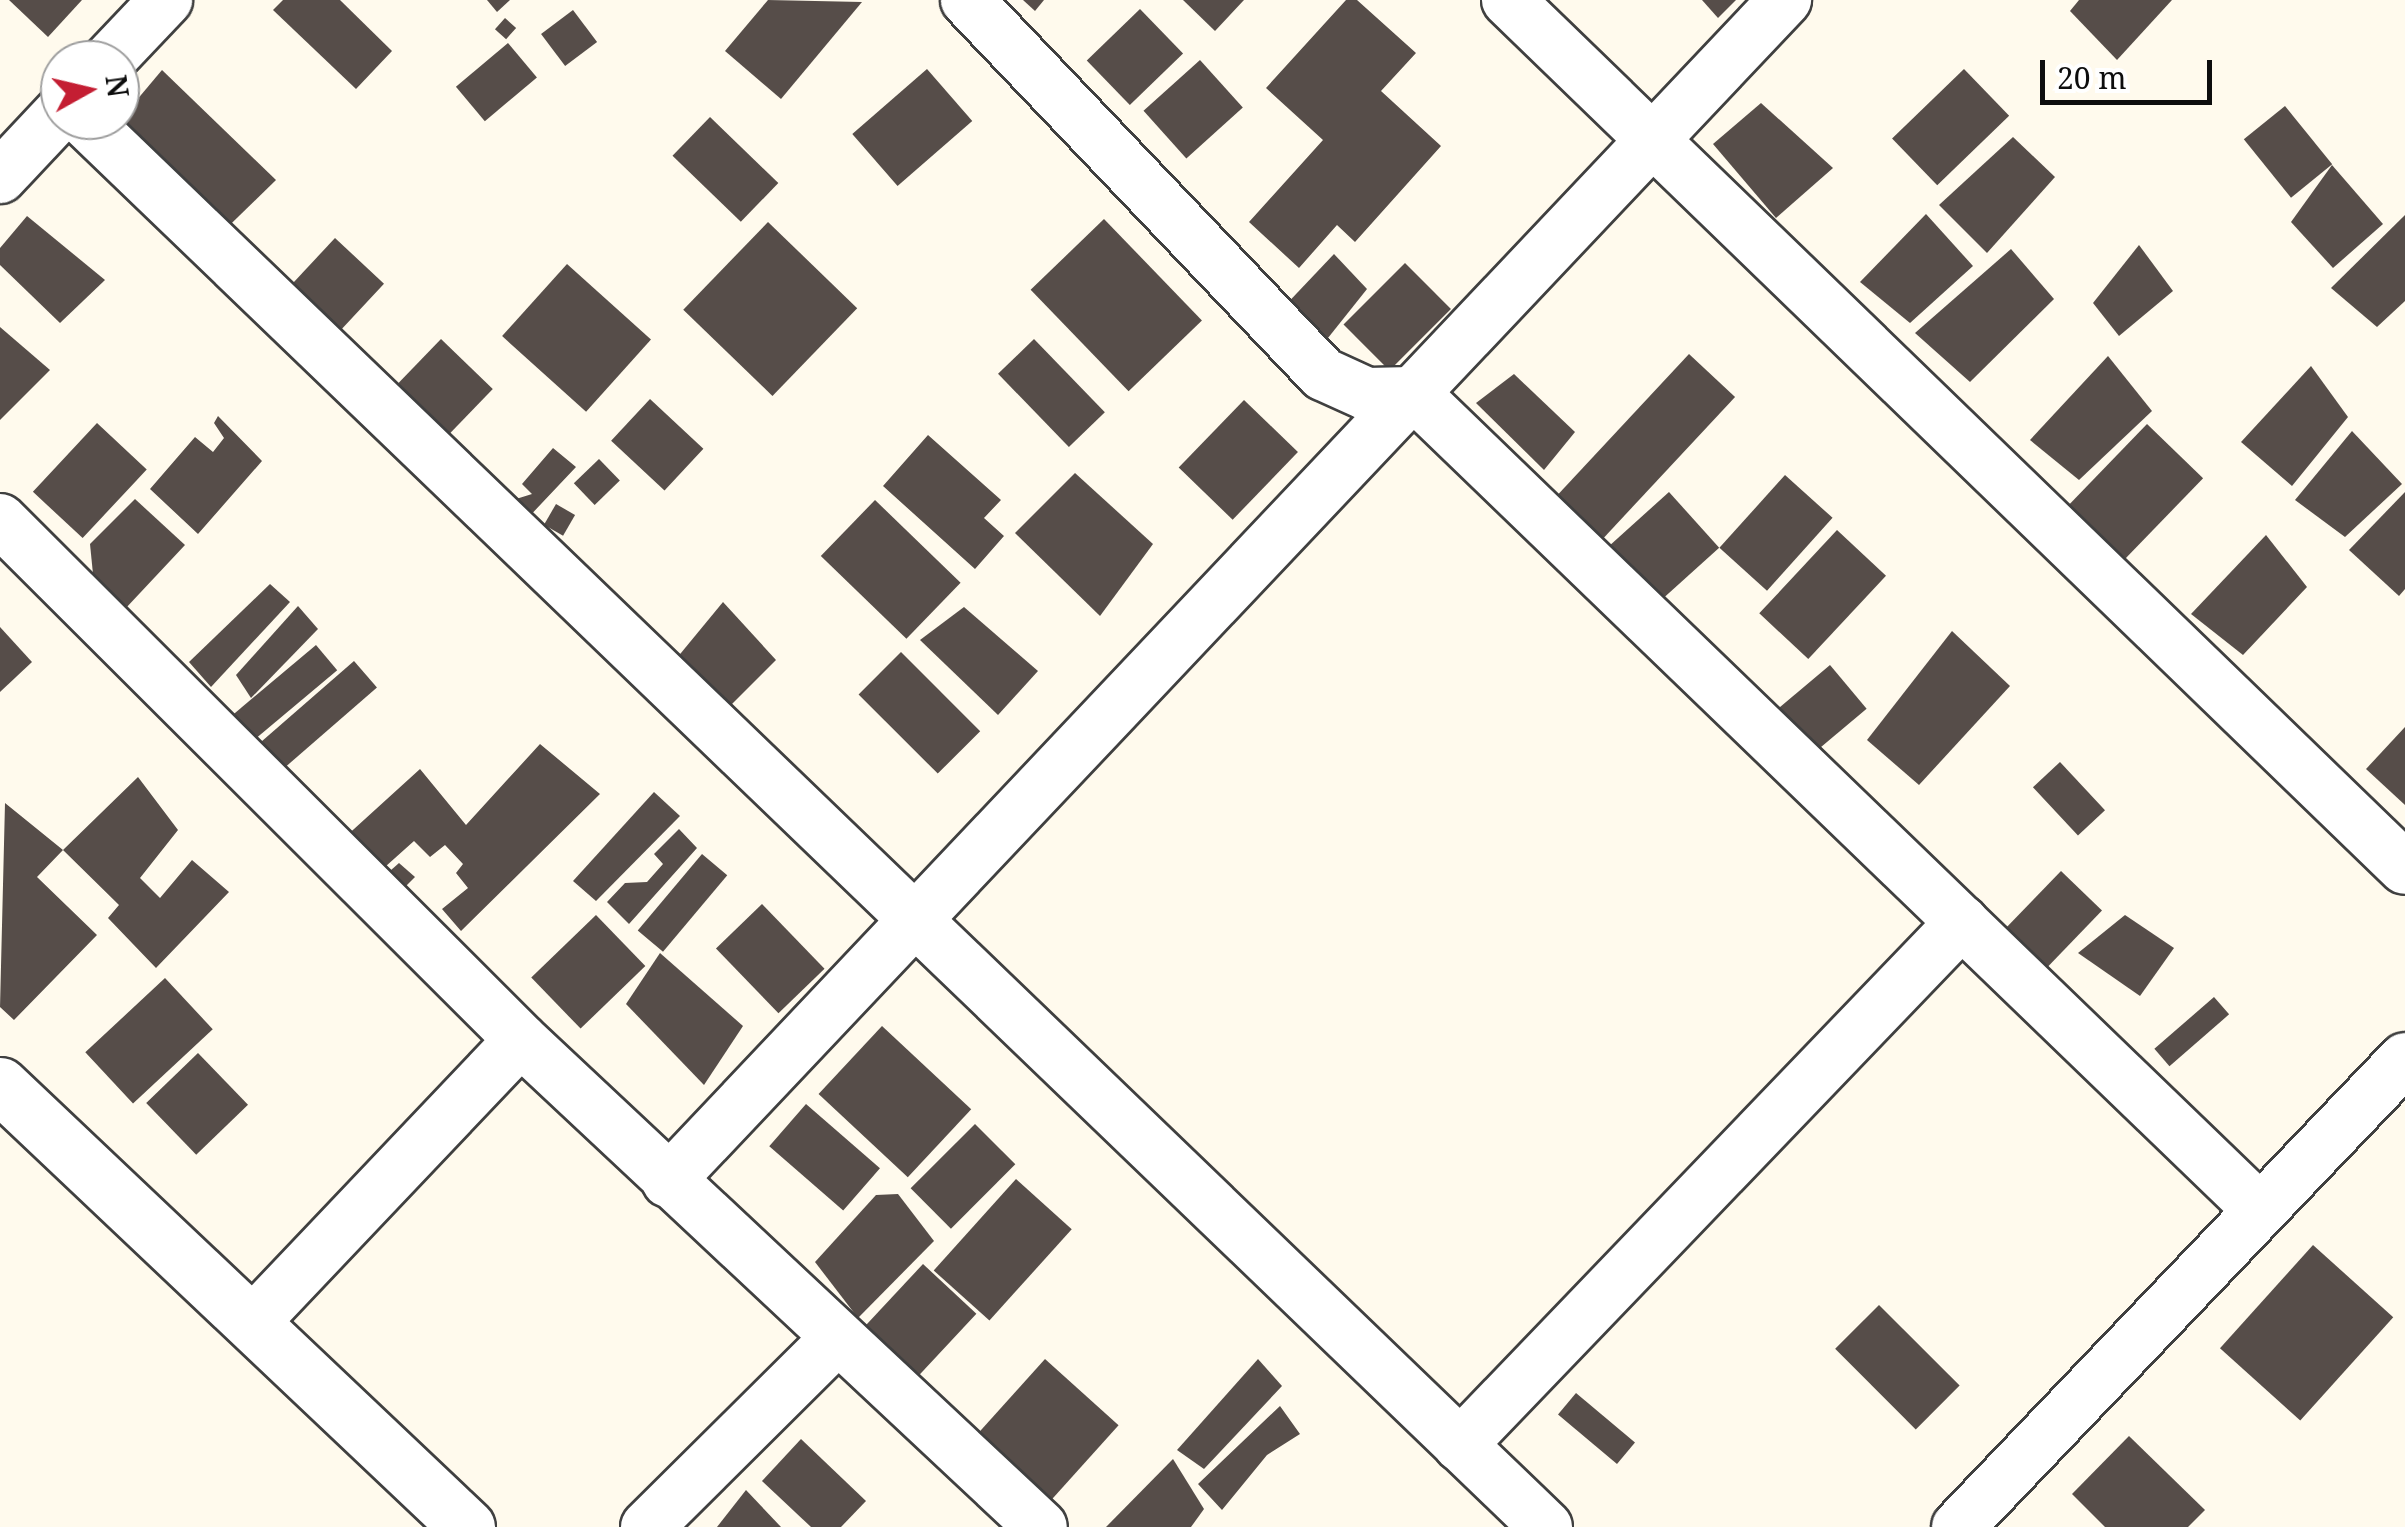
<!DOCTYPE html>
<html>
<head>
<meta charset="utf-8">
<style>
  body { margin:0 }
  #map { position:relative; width:2405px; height:1527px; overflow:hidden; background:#fffaed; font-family:"Noto Serif",serif }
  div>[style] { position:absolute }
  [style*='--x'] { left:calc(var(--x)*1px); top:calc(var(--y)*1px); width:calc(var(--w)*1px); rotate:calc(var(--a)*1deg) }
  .building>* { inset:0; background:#564d49; transform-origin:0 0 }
  .roads { filter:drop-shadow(2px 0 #404040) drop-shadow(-2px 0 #404040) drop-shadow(0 2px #404040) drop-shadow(0 -2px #404040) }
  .minor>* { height:52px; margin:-26px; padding:0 26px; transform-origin:26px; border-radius:26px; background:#fff }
  .tertiary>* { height:55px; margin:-27.5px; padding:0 27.5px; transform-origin:27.5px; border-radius:27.5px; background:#fff }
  span { translate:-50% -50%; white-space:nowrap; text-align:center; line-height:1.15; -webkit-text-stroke:10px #fff; paint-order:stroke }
  .north { position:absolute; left:40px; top:40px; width:100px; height:100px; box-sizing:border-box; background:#fff; border:2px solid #9e9e9e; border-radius:50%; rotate:82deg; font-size:28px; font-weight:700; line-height:40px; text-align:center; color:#0d0d0d }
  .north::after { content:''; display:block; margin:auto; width:35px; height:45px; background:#c41e33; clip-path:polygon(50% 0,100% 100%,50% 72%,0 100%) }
  .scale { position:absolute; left:2040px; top:60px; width:172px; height:45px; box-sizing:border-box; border:5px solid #0d0d0d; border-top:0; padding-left:12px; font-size:30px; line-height:35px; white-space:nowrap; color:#0d0d0d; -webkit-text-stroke:8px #fff; paint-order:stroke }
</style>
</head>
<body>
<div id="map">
  <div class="building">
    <i style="clip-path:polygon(9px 0,82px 0,48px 37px)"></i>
    <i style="clip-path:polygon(283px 0,340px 0,392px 51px,356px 89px,273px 10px)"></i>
    <i style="clip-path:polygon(487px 0,510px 0,497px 12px)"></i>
    <i style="clip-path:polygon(768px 0,862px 2px,781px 99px,725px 51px)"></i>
    <i style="clip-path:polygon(1023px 0,1044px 0,1035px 11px)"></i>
    <i style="clip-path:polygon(1183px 0,1244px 0,1215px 31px)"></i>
    <i style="clip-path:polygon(1346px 0,1357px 0,1416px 53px,1381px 91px,1441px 146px,1355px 242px,1337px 225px,1299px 268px,1249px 222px,1323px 140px,1266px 88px)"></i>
    <i style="clip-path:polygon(1702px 0,1736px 0,1718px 18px)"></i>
    <i style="clip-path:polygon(2079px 0,2172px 0,2117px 60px,2070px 11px)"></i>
    <i style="left:1140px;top:9px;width:62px;height:74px;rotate:46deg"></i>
    <i style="left:573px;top:10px;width:40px;height:40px;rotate:53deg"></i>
    <i style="left:505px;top:18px;width:15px;height:15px;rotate:42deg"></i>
    <i style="left:508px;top:43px;width:45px;height:68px;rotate:50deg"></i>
    <i style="left:1200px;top:60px;width:64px;height:76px;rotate:48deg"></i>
    <i style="left:927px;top:69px;width:69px;height:99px;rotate:49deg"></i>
    <i style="left:1964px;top:69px;width:65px;height:100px;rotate:46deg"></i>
    <i style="clip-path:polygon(162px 70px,276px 180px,204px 250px,120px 120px)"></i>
    <i style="clip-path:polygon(1761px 103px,1833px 168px,1776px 218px,1713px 144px)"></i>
    <i style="left:2285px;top:106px;width:75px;height:53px;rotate:51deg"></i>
    <i style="left:710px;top:117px;width:95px;height:54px;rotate:44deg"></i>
    <i style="clip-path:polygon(2013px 137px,2055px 177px,1987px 253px,1939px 205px)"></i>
    <i style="clip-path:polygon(2332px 165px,2383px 224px,2333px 268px,2291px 222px)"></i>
    <i style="clip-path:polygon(1926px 214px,1973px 266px,1910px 323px,1860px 282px)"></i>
    <i style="clip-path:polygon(2405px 215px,2405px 301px,2377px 327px,2331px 288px)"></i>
    <i style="clip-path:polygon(27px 216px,105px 280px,60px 323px,0 265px,0 248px)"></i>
    <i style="left:1104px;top:219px;width:141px;height:102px;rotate:46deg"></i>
    <i style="left:768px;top:222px;width:124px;height:122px;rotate:44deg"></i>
    <i style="left:335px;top:238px;width:67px;height:117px;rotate:43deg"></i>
    <i style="clip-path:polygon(2139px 245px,2173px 291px,2119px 336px,2093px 303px)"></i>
    <i style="clip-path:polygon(2011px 249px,2054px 299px,1970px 382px,1915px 333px)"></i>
    <i style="clip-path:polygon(1334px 254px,1367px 289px,1320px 348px,1279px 312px)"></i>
    <i style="left:1405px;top:263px;width:65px;height:87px;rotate:45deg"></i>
    <i style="left:567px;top:264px;width:113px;height:97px;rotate:42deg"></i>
    <i style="clip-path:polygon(0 327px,50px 370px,0 420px)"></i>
    <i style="left:441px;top:339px;width:72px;height:90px;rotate:44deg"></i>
    <i style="left:1034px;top:339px;width:102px;height:50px;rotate:46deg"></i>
    <i style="left:1689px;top:354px;width:63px;height:204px;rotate:43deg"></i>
    <i style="clip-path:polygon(2108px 356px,2152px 411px,2079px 480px,2030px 440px)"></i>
    <i style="clip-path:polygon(2311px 366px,2348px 417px,2292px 486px,2241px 442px)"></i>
    <i style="clip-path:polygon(1514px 374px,1575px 432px,1544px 470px,1476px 403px)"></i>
    <i style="left:650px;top:399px;width:73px;height:57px;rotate:43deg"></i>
    <i style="left:1244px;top:400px;width:75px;height:94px;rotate:44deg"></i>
    <i style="clip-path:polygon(218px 416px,262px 461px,198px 534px,150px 489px,195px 437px,213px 452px,224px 438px,214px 423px)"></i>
    <i style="left:97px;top:423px;width:68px;height:94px;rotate:43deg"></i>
    <i style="left:2147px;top:424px;width:78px;height:125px;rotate:44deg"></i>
    <i style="clip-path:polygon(2352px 431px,2402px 484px,2345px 537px,2295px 500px)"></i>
    <i style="clip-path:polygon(928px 435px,1001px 500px,984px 518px,1004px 536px,975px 569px,883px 486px)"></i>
    <i style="clip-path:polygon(553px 448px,576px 467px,507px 540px,500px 504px,532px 494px,522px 484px)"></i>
    <i style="left:599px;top:459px;width:30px;height:35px;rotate:46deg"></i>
    <i style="clip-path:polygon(1075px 473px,1153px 544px,1100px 616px,1015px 533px)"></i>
    <i style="left:1785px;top:475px;width:64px;height:98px;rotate:42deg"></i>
    <i style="left:1669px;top:492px;width:75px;height:94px;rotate:48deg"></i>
    <i style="clip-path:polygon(2405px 492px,2405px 589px,2399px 596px,2349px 550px)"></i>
    <i style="clip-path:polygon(135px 499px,185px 545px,125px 609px,93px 574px,90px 544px)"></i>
    <i style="left:875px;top:500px;width:119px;height:78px;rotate:44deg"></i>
    <i style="left:556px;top:504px;width:22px;height:24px;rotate:30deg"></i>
    <i style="left:1837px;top:530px;width:67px;height:114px;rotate:43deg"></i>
    <i style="clip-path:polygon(2266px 535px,2307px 587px,2243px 655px,2191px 614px)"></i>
    <i style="clip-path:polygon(270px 584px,290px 602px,211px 687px,189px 662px)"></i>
    <i style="clip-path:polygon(723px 602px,776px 660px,712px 724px,662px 676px)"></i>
    <i style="clip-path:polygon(298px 606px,318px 629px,251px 698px,236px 675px)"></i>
    <i style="clip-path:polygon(964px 607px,1038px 671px,998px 715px,920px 640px)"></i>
    <i style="clip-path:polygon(0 627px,32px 662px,0 692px)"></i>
    <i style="clip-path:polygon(1952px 631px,2010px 686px,1919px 785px,1867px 740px)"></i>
    <i style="left:316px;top:645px;width:33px;height:110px;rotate:50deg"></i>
    <i style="left:901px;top:652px;width:112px;height:60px;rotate:45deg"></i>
    <i style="left:354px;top:661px;width:35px;height:129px;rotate:49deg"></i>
    <i style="left:1830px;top:665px;width:57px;height:79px;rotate:50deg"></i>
    <i style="clip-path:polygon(2405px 727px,2405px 805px,2366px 769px)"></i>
    <i style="clip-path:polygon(540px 744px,600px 794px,461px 931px,442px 909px,468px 888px,456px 873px,463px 864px,445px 845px,430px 857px,414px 841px,376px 875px,343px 839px,420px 769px,466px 825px)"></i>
    <i style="left:2060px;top:762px;width:66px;height:37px;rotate:47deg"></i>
    <i style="clip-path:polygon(138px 777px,178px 830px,140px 878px,160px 898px,192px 860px,229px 892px,156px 968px,108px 918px,119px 905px,63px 850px)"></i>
    <i style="clip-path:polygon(654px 792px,680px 816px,596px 901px,573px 881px)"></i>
    <i style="clip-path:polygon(5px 803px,63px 850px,37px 877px,97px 935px,14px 1020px,0 1007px)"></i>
    <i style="clip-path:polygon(679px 829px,697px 848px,629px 924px,607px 902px,625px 883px,647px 882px,663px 864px,654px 854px)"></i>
    <i style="left:702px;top:854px;width:33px;height:100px;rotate:40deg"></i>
    <i style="clip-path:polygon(399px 863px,415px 877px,390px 902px,373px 886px)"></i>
    <i style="left:2061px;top:871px;width:57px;height:87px;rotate:44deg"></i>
    <i style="left:762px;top:904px;width:90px;height:64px;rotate:46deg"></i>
    <i style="left:596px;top:915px;width:71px;height:90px;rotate:46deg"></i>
    <i style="clip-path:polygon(2125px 915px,2174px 948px,2140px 996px,2078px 953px)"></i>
    <i style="clip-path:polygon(660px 953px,743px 1026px,704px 1085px,626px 1004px)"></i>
    <i style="left:165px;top:978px;width:70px;height:109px;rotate:47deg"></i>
    <i style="left:2214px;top:997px;width:23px;height:79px;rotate:49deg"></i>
    <i style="left:882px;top:1026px;width:122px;height:93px;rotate:43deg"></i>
    <i style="left:198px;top:1053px;width:72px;height:72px;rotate:46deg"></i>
    <i style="left:806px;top:1104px;width:98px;height:56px;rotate:41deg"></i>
    <i style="left:975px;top:1124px;width:57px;height:91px;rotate:45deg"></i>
    <i style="left:1016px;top:1179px;width:75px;height:123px;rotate:42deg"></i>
    <i style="clip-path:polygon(898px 1194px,934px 1241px,858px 1318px,815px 1262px,876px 1195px)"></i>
    <i style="left:2313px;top:1245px;width:108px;height:139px;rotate:42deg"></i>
    <i style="left:923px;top:1264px;width:73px;height:93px;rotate:43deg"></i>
    <i style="left:1879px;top:1305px;width:114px;height:62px;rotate:45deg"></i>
    <i style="left:1045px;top:1359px;width:99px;height:110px;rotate:42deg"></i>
    <i style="clip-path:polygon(1258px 1359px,1282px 1386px,1204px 1469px,1177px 1450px)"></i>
    <i style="left:1576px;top:1393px;width:77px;height:28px;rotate:40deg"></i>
    <i style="clip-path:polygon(1280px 1406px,1300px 1434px,1267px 1455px,1222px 1510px,1198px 1484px)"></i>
    <i style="clip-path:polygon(2129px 1436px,2205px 1510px,2188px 1527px,2105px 1527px,2072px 1494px)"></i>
    <i style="clip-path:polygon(801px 1439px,866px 1501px,841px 1527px,811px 1527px,762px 1481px)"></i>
    <i style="clip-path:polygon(1173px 1459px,1204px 1509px,1191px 1527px,1106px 1527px)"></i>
    <i style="clip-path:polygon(746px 1490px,781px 1527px,717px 1527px)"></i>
  </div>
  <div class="roads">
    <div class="minor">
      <i style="--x:967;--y:0;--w:516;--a:46.41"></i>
      <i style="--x:1323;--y:374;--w:48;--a:24.4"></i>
      <i style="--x:1367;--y:394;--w:46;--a:-1.2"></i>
      <i style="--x:1413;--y:393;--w:1175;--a:43.97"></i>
      <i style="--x:1508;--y:0;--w:1248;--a:44.06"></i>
      <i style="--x:109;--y:60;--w:83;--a:-46.5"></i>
      <i style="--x:84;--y:120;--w:2029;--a:43.9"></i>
      <i style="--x:0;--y:177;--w:88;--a:-46.8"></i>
      <i style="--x:0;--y:520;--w:736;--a:44.94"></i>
      <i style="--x:521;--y:1040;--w:712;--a:43.12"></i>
      <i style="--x:668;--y:1181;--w:1626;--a:-46.6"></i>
      <i style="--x:252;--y:1323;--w:390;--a:-46.5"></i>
      <i style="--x:1460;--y:1445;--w:725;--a:-46.17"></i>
      <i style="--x:647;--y:1527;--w:267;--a:-44.8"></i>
      <i style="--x:1958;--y:1527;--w:647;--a:-46.31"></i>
    </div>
    <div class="tertiary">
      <i style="--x:0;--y:1085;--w:643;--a:43.42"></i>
    </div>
  </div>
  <div class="north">N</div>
  <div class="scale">20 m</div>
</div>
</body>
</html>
